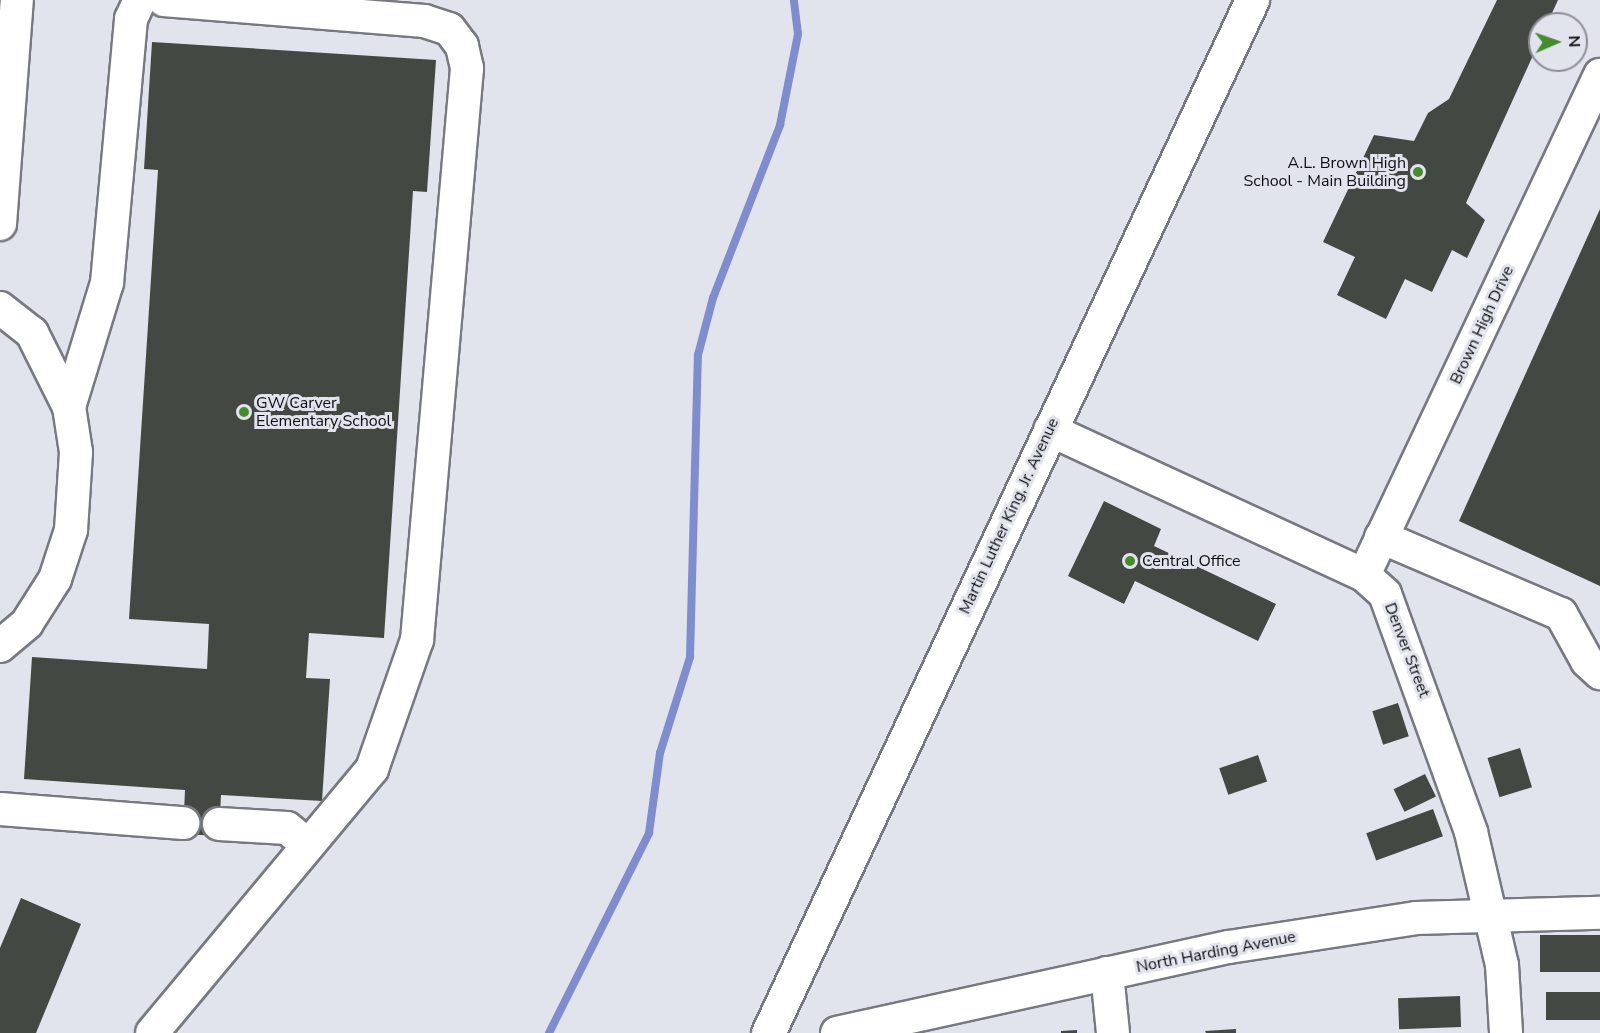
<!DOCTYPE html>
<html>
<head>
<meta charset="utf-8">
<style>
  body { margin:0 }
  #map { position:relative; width:1600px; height:1033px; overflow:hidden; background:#e2e4ed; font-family:"Nunito Sans",sans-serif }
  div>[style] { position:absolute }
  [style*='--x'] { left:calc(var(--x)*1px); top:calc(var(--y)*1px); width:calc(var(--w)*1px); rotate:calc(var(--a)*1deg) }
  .stream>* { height:8px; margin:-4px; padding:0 4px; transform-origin:4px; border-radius:4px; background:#7f8dce }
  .building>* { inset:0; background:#444842; transform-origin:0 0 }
  .roads { filter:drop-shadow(2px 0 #777981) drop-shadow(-2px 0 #777981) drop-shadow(0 2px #777981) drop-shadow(0 -2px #777981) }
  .minor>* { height:32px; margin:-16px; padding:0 16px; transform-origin:16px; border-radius:16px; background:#fff }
  .major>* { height:33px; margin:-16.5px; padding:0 16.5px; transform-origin:16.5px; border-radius:16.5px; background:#fff }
  .dots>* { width:16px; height:16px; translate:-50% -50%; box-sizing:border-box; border:3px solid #e2e4ed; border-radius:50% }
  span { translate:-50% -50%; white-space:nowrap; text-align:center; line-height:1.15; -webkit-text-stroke:6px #e2e4ed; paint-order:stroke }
  .poi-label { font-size:16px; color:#0d0d10 }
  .right { translate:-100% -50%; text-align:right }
  .left { translate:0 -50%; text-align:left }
  .street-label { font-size:16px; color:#0d0d10 }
  .north { position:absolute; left:1528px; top:12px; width:60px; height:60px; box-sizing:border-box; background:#e2e4ed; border:2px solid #8d8e95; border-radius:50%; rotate:88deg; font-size:16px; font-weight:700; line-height:24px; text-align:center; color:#0d0d10 }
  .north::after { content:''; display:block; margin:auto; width:21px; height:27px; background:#478b2f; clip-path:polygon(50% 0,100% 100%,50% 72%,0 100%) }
</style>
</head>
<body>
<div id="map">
  <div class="stream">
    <i style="--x:549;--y:1033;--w:224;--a:-63.4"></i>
    <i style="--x:649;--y:833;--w:81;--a:-82.2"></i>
    <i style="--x:660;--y:753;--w:101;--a:-72.6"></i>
    <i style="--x:690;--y:657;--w:302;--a:-88.5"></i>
    <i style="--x:698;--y:355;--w:59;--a:-75.3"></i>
    <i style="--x:713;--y:298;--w:186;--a:-68.8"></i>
    <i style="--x:780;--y:125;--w:93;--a:-78.8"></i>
    <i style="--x:798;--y:34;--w:34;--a:-97"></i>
  </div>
  <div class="building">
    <i style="clip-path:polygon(1497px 0,1558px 0,1547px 24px,1540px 24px,1540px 40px,1466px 203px,1485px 220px,1467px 258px,1452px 250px,1432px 292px,1405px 279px,1386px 319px,1337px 295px,1355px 257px,1323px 242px,1374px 135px,1414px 141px,1428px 113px,1449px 99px)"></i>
    <i style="clip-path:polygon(152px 42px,436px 60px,427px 192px,413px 191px,384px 638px,309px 633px,306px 678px,330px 679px,322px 801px,221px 795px,219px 836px,183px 834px,185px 790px,24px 779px,32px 657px,207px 669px,209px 624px,129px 619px,158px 170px,144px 169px)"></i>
    <i style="clip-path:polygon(1600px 209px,1600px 586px,1459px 521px)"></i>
    <i style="clip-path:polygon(1104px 501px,1161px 529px,1154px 546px,1276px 604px,1258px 641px,1135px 581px,1124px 604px,1068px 576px)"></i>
    <i style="left:1398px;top:703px;width:35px;height:27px;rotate:72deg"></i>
    <i style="left:1520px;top:748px;width:41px;height:34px;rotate:73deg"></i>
    <i style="left:1258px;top:755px;width:28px;height:41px;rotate:71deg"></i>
    <i style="left:1425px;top:774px;width:25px;height:35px;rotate:64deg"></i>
    <i style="left:1433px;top:809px;width:29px;height:71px;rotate:70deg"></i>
    <i style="clip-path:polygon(21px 898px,81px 924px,36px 1033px,0 1033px,0 948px)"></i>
    <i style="left:1600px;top:935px;width:37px;height:60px;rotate:90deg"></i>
    <i style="left:1600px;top:992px;width:28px;height:54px;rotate:90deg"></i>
    <i style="left:1460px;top:996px;width:31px;height:62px;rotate:88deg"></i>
    <i style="clip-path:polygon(1236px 1029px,1236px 1033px,1206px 1033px,1205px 1031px)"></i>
    <i style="clip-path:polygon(1077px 1030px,1077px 1033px,1061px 1033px,1061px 1031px)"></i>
  </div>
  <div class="roads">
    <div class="minor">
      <i style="--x:0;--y:224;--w:225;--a:-85.7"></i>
      <i style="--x:0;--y:308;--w:41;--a:38"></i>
      <i style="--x:32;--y:333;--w:83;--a:63.4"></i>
      <i style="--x:1050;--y:430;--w:346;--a:24.8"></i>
      <i style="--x:1364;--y:575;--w:28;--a:42"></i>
      <i style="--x:1385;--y:594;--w:253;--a:70.1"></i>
      <i style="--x:1471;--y:832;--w:137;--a:76.9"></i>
      <i style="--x:1502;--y:965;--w:68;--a:86.6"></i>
      <i style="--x:1381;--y:537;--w:196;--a:23.2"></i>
      <i style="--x:1561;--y:614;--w:54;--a:61"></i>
      <i style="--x:1587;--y:661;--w:18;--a:43"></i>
      <i style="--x:1364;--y:575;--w:553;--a:-64.73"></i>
      <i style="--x:0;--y:646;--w:35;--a:-40"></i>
      <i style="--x:27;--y:623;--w:52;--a:-57.5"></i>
      <i style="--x:55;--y:579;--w:52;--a:-71.9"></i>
      <i style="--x:71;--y:530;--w:78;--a:-86.3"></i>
      <i style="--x:76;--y:452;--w:46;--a:-98.8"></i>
      <i style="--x:69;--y:407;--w:130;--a:-73"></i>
      <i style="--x:107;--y:283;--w:265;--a:-84.8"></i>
      <i style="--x:131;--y:19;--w:21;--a:-65"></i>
      <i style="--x:0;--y:809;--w:184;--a:4.4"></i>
      <i style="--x:219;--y:824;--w:68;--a:3.4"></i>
      <i style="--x:287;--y:828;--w:27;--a:39"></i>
      <i style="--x:1107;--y:973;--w:60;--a:84.3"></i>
      <i style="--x:152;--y:1033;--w:344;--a:-50.2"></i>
      <i style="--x:372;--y:769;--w:137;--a:-70.8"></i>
      <i style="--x:417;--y:640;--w:574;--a:-85"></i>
      <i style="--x:467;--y:68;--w:23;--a:-103"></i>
      <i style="--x:462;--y:46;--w:21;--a:-127"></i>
      <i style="--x:449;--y:29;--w:26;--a:-162"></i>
      <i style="--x:424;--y:21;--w:261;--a:-175.4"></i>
      <i style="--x:837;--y:1033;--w:401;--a:-12.4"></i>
      <i style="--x:1229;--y:947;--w:189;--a:-8.8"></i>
      <i style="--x:1416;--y:918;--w:184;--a:-1.6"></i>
    </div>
    <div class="major">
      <i style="--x:768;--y:1033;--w:1141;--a:-64.9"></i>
    </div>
  </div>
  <div class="dots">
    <i style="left:1418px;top:172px;background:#478b2f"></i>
    <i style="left:244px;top:412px;background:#478b2f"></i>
    <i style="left:1130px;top:561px;background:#478b2f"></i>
  </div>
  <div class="poi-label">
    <span class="right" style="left:1406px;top:172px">A.L. Brown High<br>School - Main Building</span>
    <span class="left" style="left:256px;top:412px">GW Carver<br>Elementary School</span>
    <span class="left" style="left:1142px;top:561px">Central Office</span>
  </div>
  <div class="street-label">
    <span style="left:1482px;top:325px;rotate:-65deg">Brown High Drive</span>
    <span style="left:1009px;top:516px;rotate:-65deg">Martin Luther King, Jr. Avenue</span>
    <span style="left:1407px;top:650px;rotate:69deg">Denver Street</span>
    <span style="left:1216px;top:952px;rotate:-11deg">North Harding Avenue</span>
  </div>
  <div class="north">N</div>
</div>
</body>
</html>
